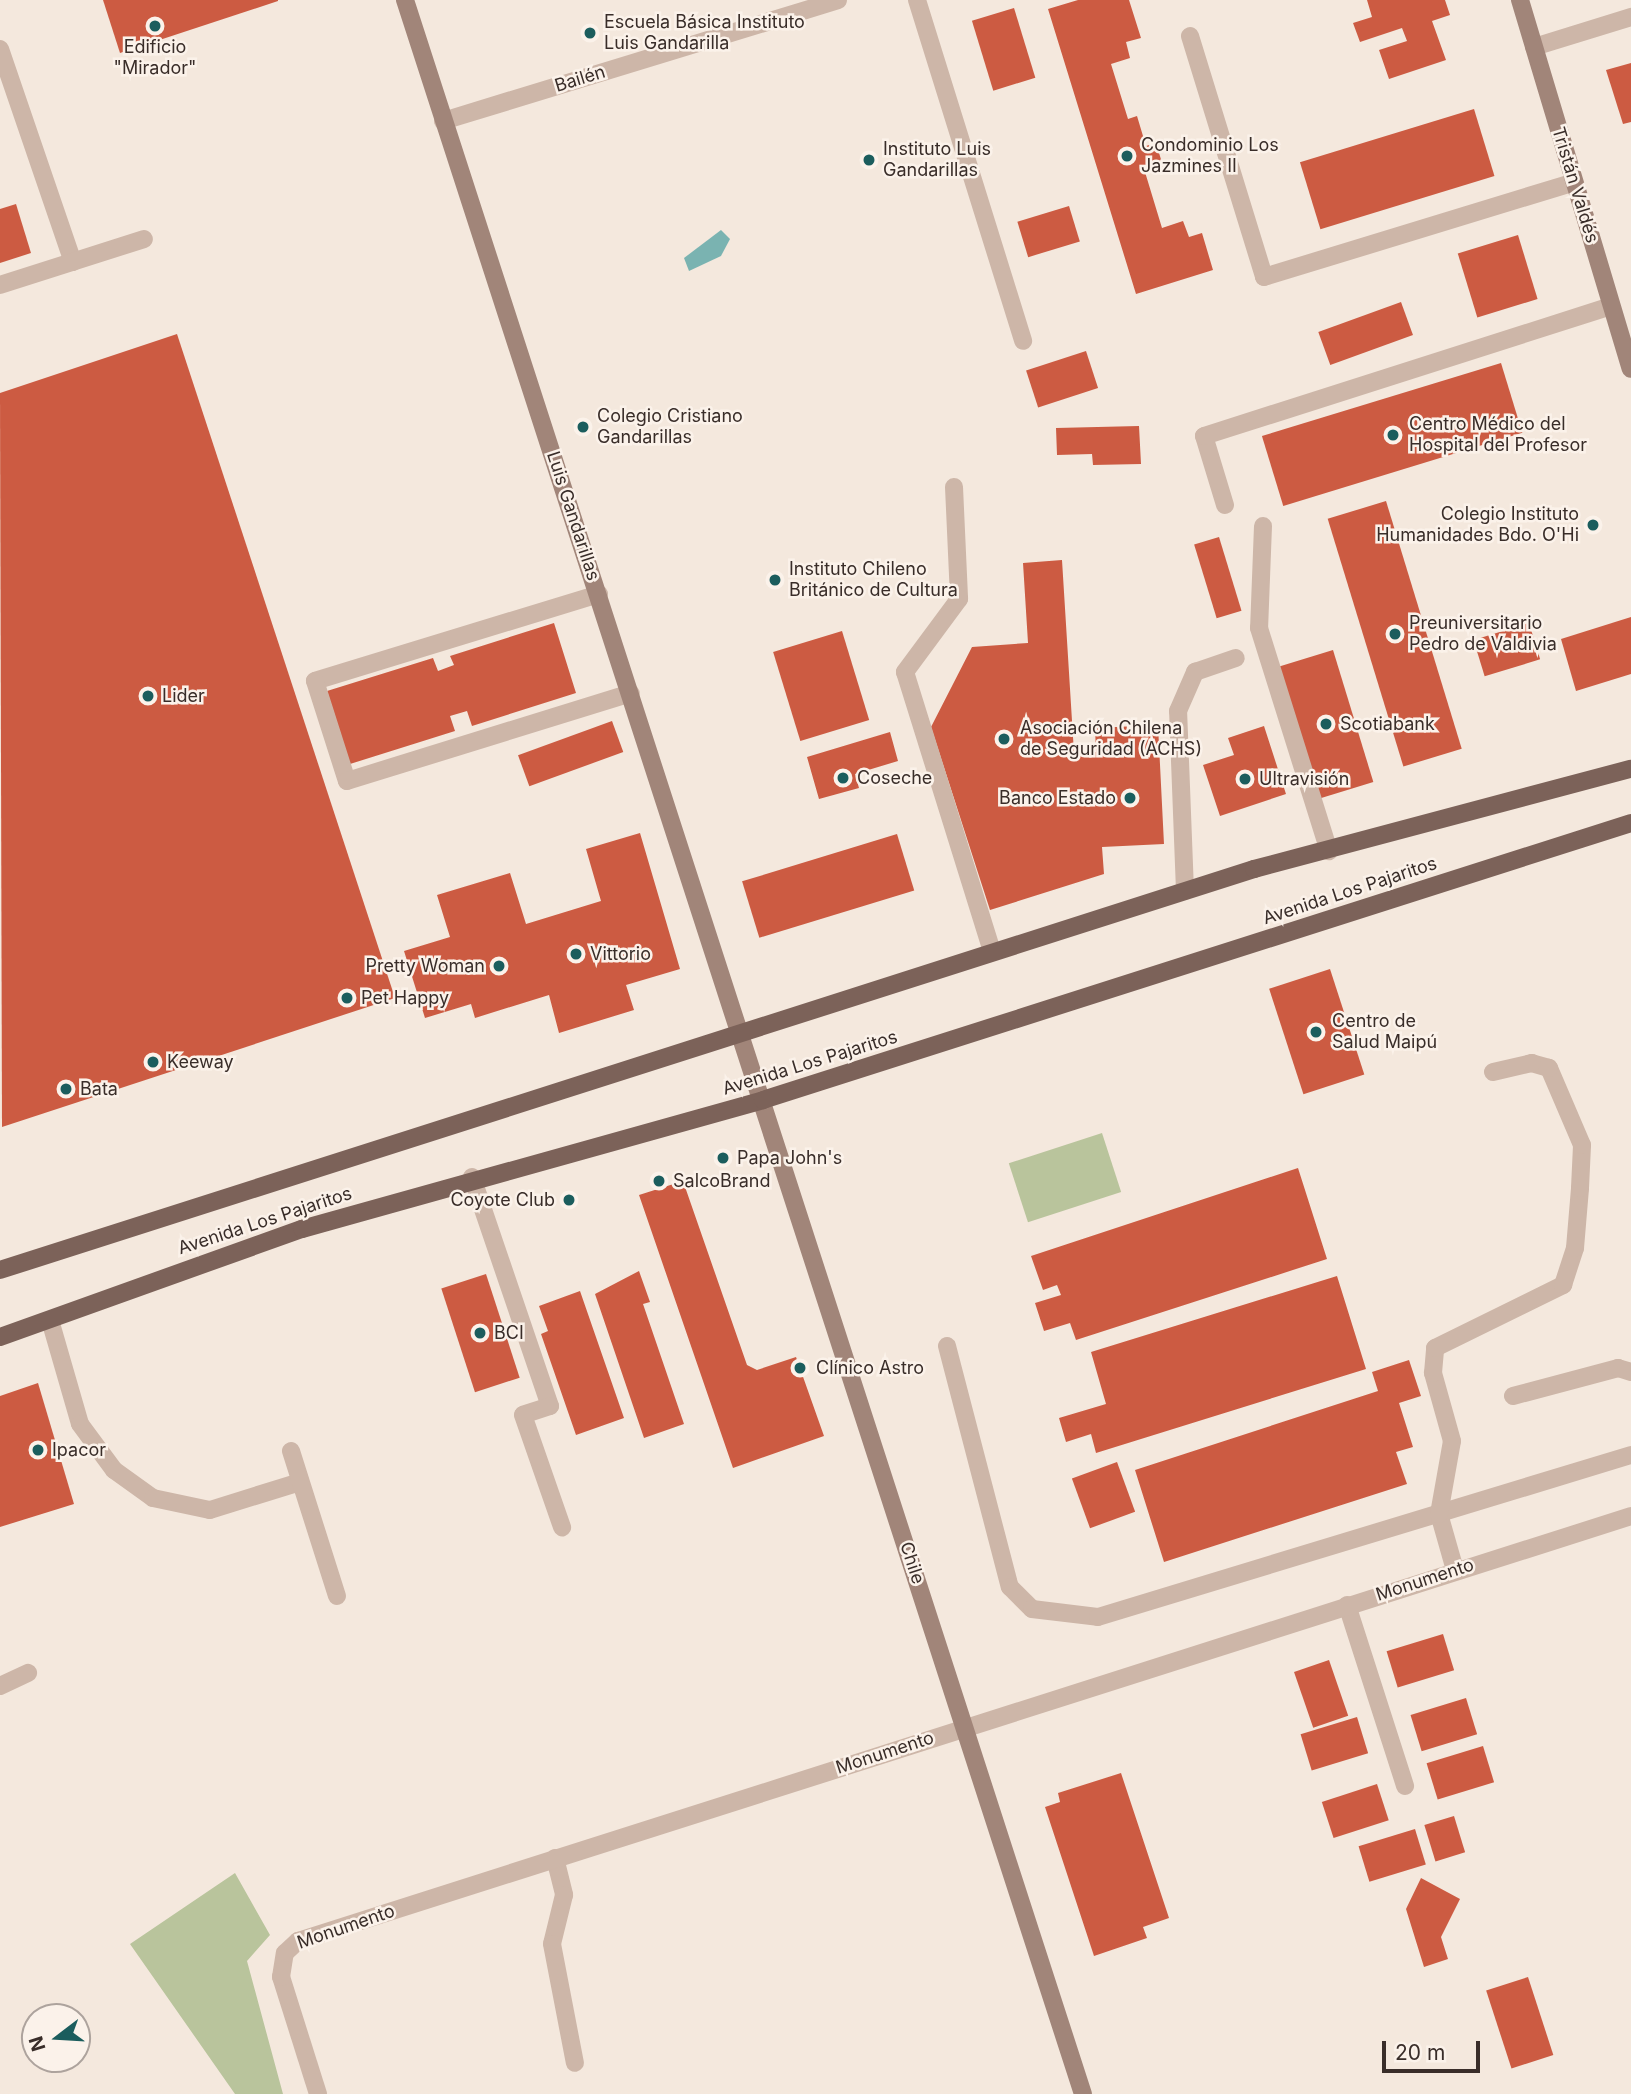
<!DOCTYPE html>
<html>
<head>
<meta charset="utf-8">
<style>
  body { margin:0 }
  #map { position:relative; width:1631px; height:2094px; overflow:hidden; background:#f4e8dd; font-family:Inter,sans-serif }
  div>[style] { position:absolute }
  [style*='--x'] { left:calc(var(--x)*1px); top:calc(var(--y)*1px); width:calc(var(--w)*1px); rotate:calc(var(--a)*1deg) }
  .green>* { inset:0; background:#b9c49c; transform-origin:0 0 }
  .water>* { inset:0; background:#7ab3b1 }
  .building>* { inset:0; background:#cc5b42; transform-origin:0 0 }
  .lane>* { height:18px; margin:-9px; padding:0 9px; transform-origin:9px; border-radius:9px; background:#cdb6a8 }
  .street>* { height:18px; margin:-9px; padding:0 9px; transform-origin:9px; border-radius:9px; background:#cdb6a8 }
  .secondary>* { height:18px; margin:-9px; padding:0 9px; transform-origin:9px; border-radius:9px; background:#a18579 }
  .primary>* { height:18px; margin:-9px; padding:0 9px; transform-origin:9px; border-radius:9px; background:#7c6259 }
  .dots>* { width:19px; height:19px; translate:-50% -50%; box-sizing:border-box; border:4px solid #fbf2ea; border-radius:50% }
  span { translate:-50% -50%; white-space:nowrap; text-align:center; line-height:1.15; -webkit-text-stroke:5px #fbf2ea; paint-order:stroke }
  .poi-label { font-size:18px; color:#392d29 }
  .left { translate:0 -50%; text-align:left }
  .right { translate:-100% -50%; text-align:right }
  .street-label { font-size:18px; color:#392d29 }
  .north { position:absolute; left:21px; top:2003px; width:70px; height:70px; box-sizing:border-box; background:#fbf2ea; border:2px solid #ada39d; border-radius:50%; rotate:253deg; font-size:19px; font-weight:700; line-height:28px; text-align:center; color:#392d29 }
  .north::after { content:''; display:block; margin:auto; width:24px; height:32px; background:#1b5d5d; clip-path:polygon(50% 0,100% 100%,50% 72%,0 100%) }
  .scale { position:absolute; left:1382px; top:2041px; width:98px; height:32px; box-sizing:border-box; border:4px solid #392d29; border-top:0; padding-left:9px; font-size:21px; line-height:24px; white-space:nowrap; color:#392d29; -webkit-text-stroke:5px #fbf2ea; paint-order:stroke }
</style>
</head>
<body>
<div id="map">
  <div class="green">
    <i style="left:1102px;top:1133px;width:62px;height:98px;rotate:72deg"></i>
    <i style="clip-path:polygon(235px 1873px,270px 1935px,247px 1961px,283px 2094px,235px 2094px,130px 1944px)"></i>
  </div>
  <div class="water">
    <i style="clip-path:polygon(721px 230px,730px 239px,721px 256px,689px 271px,684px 258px)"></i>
  </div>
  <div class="building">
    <i style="clip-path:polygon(103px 0,278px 0,278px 1px,120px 53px)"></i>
    <i style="clip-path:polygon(1078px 0,1129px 0,1141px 38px,1126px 42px,1130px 58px,1111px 64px,1128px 119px,1137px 116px,1146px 146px,1156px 143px,1163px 166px,1145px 172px,1162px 228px,1183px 221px,1189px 237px,1202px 233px,1213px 270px,1136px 294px,1048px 9px)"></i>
    <i style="clip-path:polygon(1367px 0,1445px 0,1450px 15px,1432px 21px,1446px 60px,1389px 79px,1379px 50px,1407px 41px,1402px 28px,1360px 42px,1353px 23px,1372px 17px)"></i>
    <i style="left:1014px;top:8px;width:73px;height:44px;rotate:73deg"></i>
    <i style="clip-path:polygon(1631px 63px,1631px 122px,1623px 124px,1606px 70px)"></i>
    <i style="left:1474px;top:109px;width:70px;height:182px;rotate:73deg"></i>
    <i style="clip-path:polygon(16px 204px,31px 253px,0 263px,0 209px)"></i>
    <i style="left:1069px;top:206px;width:37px;height:54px;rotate:73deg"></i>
    <i style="left:1518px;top:235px;width:67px;height:63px;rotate:73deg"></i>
    <i style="left:1401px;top:302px;width:35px;height:88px;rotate:70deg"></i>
    <i style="clip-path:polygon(177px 334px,395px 998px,2px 1127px,0 393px)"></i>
    <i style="left:1086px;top:351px;width:39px;height:63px;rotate:72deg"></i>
    <i style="left:1501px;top:363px;width:73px;height:250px;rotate:73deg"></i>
    <i style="clip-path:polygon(1139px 426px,1141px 464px,1093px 465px,1092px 454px,1057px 455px,1056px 428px)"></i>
    <i style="left:1386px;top:501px;width:259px;height:61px;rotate:73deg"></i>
    <i style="left:1219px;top:537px;width:77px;height:26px;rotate:73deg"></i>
    <i style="clip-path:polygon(1062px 560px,1074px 753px,1096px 752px,1095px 728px,1158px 725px,1164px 844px,1102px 847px,1104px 874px,990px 910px,931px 727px,972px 647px,1028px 643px,1023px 563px)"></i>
    <i style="clip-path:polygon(1631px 617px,1631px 674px,1576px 691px,1561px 639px)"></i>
    <i style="clip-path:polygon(554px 623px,576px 693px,472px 726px,467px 711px,450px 716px,455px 731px,350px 764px,327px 691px,433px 658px,438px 671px,454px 665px,450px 656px)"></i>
    <i style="left:1529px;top:623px;width:38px;height:58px;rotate:73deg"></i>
    <i style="left:842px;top:631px;width:93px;height:72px;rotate:73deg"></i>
    <i style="left:1333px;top:650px;width:138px;height:57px;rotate:73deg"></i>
    <i style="left:612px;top:721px;width:33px;height:100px;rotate:70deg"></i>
    <i style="clip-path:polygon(1264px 726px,1286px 794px,1220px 816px,1203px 765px,1234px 755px,1228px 738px)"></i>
    <i style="clip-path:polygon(890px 732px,898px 761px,855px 774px,859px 788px,819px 799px,807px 757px)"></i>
    <i style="clip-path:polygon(640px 833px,680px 969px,626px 985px,634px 1010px,559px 1033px,549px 995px,475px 1018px,471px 1004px,425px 1018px,404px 951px,450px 937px,437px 895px,510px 873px,526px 924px,601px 901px,586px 849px)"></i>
    <i style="left:897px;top:834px;width:59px;height:162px;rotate:73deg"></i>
    <i style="left:1330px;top:969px;width:111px;height:64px;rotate:72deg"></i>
    <i style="clip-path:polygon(1298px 1168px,1327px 1259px,1076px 1340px,1070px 1323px,1044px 1331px,1035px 1303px,1061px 1295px,1057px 1285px,1043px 1290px,1031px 1256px)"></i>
    <i style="clip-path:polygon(683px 1181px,747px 1365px,757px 1370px,796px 1357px,824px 1436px,733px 1468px,639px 1195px)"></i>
    <i style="clip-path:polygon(639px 1271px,650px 1302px,643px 1304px,684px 1424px,644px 1438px,595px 1294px)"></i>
    <i style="left:486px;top:1274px;width:109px;height:47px;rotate:72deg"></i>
    <i style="clip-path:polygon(1337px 1276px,1366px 1369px,1096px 1453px,1091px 1434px,1066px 1442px,1059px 1418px,1106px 1404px,1091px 1352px)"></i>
    <i style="clip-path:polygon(580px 1291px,624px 1418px,576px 1435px,541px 1334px,548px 1331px,539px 1306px)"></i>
    <i style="clip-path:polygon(1409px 1360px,1421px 1396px,1399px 1403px,1413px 1447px,1396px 1452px,1407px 1484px,1164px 1562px,1135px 1470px,1378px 1391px,1372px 1372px)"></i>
    <i style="clip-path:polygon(38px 1383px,74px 1504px,0 1527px,0 1396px)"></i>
    <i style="left:1117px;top:1462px;width:53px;height:48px;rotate:70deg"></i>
    <i style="left:1443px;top:1634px;width:38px;height:59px;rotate:73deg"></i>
    <i style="left:1329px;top:1660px;width:59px;height:37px;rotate:71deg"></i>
    <i style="left:1466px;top:1698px;width:38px;height:58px;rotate:73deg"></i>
    <i style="left:1357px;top:1717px;width:38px;height:59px;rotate:73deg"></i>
    <i style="left:1483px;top:1746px;width:38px;height:59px;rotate:73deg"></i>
    <i style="clip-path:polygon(1121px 1773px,1169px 1918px,1143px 1927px,1147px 1938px,1094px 1956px,1045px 1807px,1060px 1802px,1058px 1793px)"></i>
    <i style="left:1377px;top:1784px;width:38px;height:58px;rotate:72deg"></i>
    <i style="left:1454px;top:1816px;width:38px;height:31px;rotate:73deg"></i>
    <i style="left:1415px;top:1829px;width:37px;height:59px;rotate:73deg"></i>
    <i style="clip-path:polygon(1421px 1878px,1460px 1899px,1441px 1937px,1448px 1959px,1424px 1967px,1406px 1909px)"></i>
    <i style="left:1528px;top:1977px;width:82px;height:44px;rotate:72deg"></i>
  </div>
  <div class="lane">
    <i style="--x:1190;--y:36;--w:252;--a:72.9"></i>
    <i style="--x:1264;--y:277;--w:324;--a:-17"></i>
    <i style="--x:954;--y:487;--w:112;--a:87.4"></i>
    <i style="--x:959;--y:599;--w:91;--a:126.5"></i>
    <i style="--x:905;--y:672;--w:293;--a:72.7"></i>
    <i style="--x:1225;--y:505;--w:72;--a:-106.9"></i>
    <i style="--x:1204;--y:436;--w:427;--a:-17.7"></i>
    <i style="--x:1263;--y:526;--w:102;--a:92.2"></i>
    <i style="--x:1259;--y:628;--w:234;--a:72.6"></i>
    <i style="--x:599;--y:594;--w:297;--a:163"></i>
    <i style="--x:315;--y:681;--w:105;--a:72.3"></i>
    <i style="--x:347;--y:781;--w:297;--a:-17.2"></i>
    <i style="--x:1185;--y:891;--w:180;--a:-92.2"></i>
    <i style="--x:1178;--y:711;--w:43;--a:-66.4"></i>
    <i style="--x:1195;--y:672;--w:43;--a:-18.9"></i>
    <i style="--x:472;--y:1177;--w:242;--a:71.2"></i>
    <i style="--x:550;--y:1406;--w:28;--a:162"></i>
    <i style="--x:523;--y:1415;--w:119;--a:70.8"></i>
    <i style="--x:50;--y:1320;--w:108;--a:73.9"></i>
    <i style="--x:80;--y:1424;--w:57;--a:53.5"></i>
    <i style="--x:114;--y:1470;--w:48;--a:35.7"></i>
    <i style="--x:153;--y:1498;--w:58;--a:11.9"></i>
    <i style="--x:210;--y:1510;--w:94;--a:-17.3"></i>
    <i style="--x:291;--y:1451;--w:152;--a:72.4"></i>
    <i style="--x:555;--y:1858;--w:38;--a:76"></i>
    <i style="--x:564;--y:1895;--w:50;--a:103.8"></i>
    <i style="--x:552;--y:1944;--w:121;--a:79.1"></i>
  </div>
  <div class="street">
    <i style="--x:917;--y:0;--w:357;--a:72.7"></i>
    <i style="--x:1534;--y:47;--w:102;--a:-17.2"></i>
    <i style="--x:0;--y:49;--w:225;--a:71.1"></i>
    <i style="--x:443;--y:121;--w:413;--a:-17"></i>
    <i style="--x:0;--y:285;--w:151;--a:-17.7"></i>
    <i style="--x:947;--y:1346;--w:249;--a:75.4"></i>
    <i style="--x:1010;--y:1587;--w:31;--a:45"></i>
    <i style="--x:1032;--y:1609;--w:66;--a:6.9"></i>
    <i style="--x:1098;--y:1617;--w:557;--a:-16.91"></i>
    <i style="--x:1513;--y:1396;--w:109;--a:-14.9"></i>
    <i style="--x:1618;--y:1368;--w:14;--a:17"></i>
    <i style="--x:1455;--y:1570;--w:58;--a:-105.9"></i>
    <i style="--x:1439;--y:1514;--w:74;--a:-79.9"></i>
    <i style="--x:1452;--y:1441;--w:71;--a:-105.6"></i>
    <i style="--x:1433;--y:1373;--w:25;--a:-85"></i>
    <i style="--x:1435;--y:1348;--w:143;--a:-26.2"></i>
    <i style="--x:1563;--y:1285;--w:39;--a:-72"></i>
    <i style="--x:1575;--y:1248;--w:60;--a:-85.2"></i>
    <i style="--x:1580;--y:1188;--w:43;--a:-87.3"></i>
    <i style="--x:1582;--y:1145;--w:84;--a:-113.2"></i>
    <i style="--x:1549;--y:1068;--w:18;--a:-164"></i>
    <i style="--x:1532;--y:1063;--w:40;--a:167"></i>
    <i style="--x:1347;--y:1605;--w:190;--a:72.2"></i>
    <i style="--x:0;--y:1686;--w:31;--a:-25"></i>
    <i style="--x:318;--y:2094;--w:123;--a:-107.5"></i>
    <i style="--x:281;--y:1977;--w:24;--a:-81"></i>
    <i style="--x:285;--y:1953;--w:18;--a:-43"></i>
    <i style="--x:298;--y:1941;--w:1399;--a:-17.68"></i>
  </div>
  <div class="secondary">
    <i style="--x:405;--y:0;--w:2201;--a:72.06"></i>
    <i style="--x:1520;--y:0;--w:385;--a:73.3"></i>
  </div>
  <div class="primary">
    <i style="--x:0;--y:1270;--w:1317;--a:-17.73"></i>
    <i style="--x:1254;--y:869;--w:390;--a:-14.9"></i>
    <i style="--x:0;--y:1337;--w:321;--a:-19.7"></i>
    <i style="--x:302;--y:1229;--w:479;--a:-15.6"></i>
    <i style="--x:763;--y:1100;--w:911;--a:-17.7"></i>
  </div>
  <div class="dots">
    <i style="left:155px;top:26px;background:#1b5d5d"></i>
    <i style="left:590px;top:33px;background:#1b5d5d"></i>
    <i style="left:1127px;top:156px;background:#1b5d5d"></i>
    <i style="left:869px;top:160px;background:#1b5d5d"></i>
    <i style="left:583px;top:427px;background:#1b5d5d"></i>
    <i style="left:1393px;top:435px;background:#1b5d5d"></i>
    <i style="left:1593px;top:525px;background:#1b5d5d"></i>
    <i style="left:775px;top:580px;background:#1b5d5d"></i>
    <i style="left:1395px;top:634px;background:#1b5d5d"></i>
    <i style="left:148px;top:696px;background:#1b5d5d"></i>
    <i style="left:1326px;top:724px;background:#1b5d5d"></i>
    <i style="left:1004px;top:739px;background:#1b5d5d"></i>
    <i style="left:843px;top:778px;background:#1b5d5d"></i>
    <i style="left:1245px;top:779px;background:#1b5d5d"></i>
    <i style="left:1130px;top:798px;background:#1b5d5d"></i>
    <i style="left:576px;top:954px;background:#1b5d5d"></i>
    <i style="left:499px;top:966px;background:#1b5d5d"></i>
    <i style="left:347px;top:998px;background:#1b5d5d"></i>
    <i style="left:1316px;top:1032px;background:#1b5d5d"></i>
    <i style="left:153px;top:1062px;background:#1b5d5d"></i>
    <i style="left:66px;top:1089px;background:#1b5d5d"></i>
    <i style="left:723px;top:1158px;background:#1b5d5d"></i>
    <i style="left:659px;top:1181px;background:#1b5d5d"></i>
    <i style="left:569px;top:1200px;background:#1b5d5d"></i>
    <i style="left:480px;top:1333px;background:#1b5d5d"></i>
    <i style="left:800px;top:1368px;background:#1b5d5d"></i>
    <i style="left:38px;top:1450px;background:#1b5d5d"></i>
  </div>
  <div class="poi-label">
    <span class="left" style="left:604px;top:33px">Escuela Básica Instituto<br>Luis Gandarilla</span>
    <span style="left:155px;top:58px">Edificio<br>"Mirador"</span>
    <span class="left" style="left:1141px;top:156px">Condominio Los<br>Jazmines II</span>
    <span class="left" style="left:883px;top:160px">Instituto Luis<br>Gandarillas</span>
    <span class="left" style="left:597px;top:427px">Colegio Cristiano<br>Gandarillas</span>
    <span class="left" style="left:1409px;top:435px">Centro Médico del<br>Hospital del Profesor</span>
    <span class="right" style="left:1579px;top:525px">Colegio Instituto<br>Humanidades Bdo. O'Hi</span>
    <span class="left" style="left:789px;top:580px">Instituto Chileno<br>Británico de Cultura</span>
    <span class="left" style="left:1409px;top:634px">Preuniversitario<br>Pedro de Valdivia</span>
    <span class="left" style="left:162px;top:696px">Lider</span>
    <span class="left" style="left:1340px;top:724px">Scotiabank</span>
    <span class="left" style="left:1020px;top:739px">Asociación Chilena<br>de Seguridad (ACHS)</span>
    <span class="left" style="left:857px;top:778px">Coseche</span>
    <span class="left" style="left:1259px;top:779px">Ultravisión</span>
    <span class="right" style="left:1116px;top:798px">Banco Estado</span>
    <span class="left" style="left:590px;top:954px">Vittorio</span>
    <span class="right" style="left:485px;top:966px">Pretty Woman</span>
    <span class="left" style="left:361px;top:998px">Pet Happy</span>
    <span class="left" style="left:1332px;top:1032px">Centro de<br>Salud Maipú</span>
    <span class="left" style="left:167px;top:1062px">Keeway</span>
    <span class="left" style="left:80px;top:1089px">Bata</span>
    <span class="left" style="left:737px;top:1158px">Papa John's</span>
    <span class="left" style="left:673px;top:1181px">SalcoBrand</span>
    <span class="right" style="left:555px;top:1200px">Coyote Club</span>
    <span class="left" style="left:494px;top:1333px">BCI</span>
    <span class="left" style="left:816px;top:1368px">Clínico Astro</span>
    <span class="left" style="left:52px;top:1450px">Ipacor</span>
  </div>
  <div class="street-label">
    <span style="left:580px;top:79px;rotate:-17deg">Bailén</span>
    <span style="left:1575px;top:185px;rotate:73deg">Tristán Valdés</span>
    <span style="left:573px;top:516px;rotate:72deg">Luis Gandarillas</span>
    <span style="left:1350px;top:891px;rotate:-18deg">Avenida Los Pajaritos</span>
    <span style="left:810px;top:1063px;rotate:-17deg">Avenida Los Pajaritos</span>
    <span style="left:265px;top:1221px;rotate:-18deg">Avenida Los Pajaritos</span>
    <span style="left:912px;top:1563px;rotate:72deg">Chile</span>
    <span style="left:1425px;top:1580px;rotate:-18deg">Monumento</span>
    <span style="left:885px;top:1753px;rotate:-18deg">Monumento</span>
    <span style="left:346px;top:1927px;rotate:-19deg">Monumento</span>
  </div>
  <div class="north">N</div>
  <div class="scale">20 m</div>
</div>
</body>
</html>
